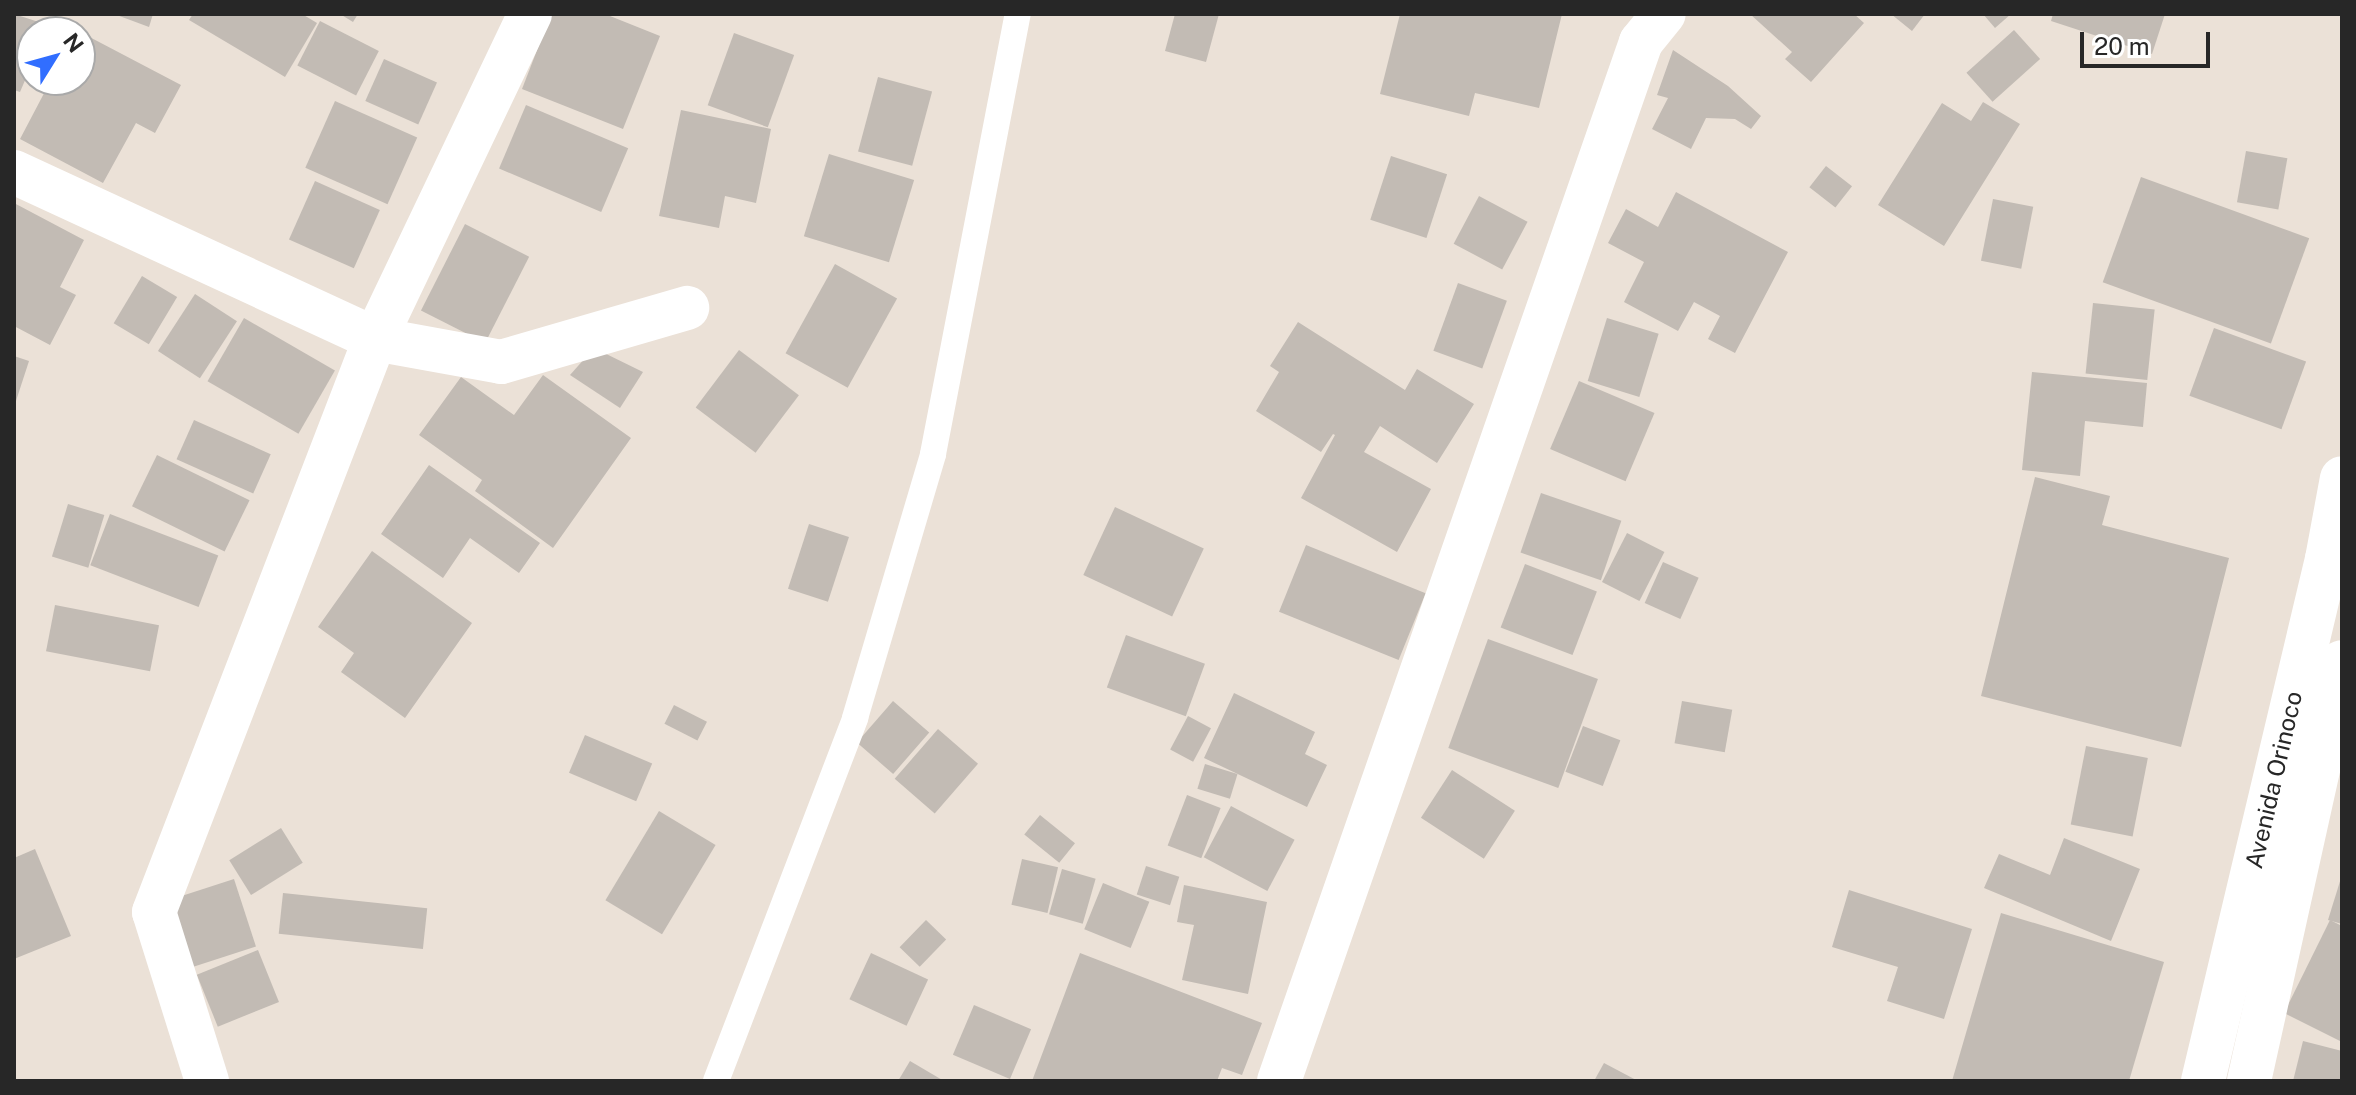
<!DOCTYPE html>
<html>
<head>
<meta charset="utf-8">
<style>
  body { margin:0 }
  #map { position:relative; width:2356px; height:1095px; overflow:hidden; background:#ebe1d7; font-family:"Public Sans",sans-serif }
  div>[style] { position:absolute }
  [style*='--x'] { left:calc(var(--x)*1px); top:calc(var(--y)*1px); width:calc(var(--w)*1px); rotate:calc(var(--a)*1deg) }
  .building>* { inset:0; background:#c2bbb4; transform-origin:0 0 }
  .lane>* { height:26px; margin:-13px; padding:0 13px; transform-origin:13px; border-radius:13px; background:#fff }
  .street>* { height:44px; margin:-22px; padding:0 22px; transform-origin:22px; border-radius:22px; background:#fff }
  .secondary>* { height:44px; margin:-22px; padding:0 22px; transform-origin:22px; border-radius:22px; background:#fff }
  span { translate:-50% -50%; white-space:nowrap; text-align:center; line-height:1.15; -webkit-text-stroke:7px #fff; paint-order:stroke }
  .street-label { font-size:24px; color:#272727 }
  .frame { position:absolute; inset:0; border:16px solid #272727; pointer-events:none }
  .north { position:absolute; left:16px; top:16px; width:80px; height:80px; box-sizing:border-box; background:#fff; border:2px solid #a9a9a9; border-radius:50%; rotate:53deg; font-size:22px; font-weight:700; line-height:32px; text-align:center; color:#272727 }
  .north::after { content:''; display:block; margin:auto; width:28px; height:36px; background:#316eff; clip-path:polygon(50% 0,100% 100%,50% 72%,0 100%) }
  .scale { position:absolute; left:2080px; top:32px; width:130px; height:36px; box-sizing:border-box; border:4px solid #272727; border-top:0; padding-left:10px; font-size:24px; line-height:28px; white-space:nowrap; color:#272727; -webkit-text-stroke:6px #fff; paint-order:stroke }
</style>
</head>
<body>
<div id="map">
  <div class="building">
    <i style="clip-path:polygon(14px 14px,48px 25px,45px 32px,32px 32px,32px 64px,20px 92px,14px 90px)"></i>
    <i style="clip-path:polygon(114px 14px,153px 14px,149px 27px)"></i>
    <i style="clip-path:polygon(193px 14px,302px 14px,317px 23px,285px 77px,189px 20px)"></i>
    <i style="clip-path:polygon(340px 14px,358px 14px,353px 22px)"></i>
    <i style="clip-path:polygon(551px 14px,605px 14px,660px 36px,623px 129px,522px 89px)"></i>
    <i style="clip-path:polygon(1175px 14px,1219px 14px,1206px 62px,1165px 51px)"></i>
    <i style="clip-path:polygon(1400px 14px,1562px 14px,1539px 108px,1475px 93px,1469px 116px,1380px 94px)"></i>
    <i style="clip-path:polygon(1750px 14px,1854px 14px,1864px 23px,1811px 82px,1785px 59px,1792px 52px)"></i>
    <i style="clip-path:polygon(1891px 14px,1925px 14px,1912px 31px)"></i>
    <i style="clip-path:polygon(1983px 14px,2011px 14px,1995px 28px)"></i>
    <i style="clip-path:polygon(2053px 14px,2165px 14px,2152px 54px,2051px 21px)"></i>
    <i style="left:320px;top:21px;width:66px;height:50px;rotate:27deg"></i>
    <i style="left:2014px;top:30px;width:39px;height:64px;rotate:48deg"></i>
    <i style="clip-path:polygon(80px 32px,181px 85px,155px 133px,136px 123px,103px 183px,20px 139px,51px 80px,80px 80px)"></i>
    <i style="left:734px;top:33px;width:64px;height:77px;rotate:20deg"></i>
    <i style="clip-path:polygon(1673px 50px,1728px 86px,1761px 116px,1751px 129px,1735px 119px,1706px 118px,1691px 149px,1652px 129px,1668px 98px,1657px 95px)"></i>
    <i style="left:384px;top:59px;width:58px;height:46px;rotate:24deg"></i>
    <i style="left:878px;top:77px;width:56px;height:77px;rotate:15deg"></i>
    <i style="left:335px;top:101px;width:90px;height:73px;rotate:24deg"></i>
    <i style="clip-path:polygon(1983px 102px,2020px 124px,1944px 246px,1878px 205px,1942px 103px,1971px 121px)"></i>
    <i style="left:526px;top:105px;width:111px;height:69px;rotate:23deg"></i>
    <i style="clip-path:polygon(681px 110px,771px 129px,756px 203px,725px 196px,719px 228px,659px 216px)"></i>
    <i style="left:2246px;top:151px;width:42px;height:52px;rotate:10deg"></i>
    <i style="left:829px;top:154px;width:89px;height:86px;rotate:17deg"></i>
    <i style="left:1391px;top:156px;width:59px;height:67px;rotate:18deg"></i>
    <i style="left:1826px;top:166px;width:33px;height:27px;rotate:38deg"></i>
    <i style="left:2141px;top:177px;width:179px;height:112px;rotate:20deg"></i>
    <i style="left:315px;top:181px;width:71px;height:64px;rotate:24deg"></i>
    <i style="clip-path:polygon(1676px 192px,1788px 252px,1735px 353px,1708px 339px,1720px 316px,1694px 302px,1678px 331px,1624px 302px,1644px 262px,1608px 243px,1626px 209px,1658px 227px)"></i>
    <i style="left:1479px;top:196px;width:55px;height:54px;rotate:28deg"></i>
    <i style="left:1993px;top:199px;width:41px;height:63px;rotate:11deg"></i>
    <i style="clip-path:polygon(14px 203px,84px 240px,60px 287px,76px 295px,50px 345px,14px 326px)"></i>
    <i style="left:465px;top:224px;width:72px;height:97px;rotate:27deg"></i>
    <i style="left:835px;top:264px;width:71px;height:102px;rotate:29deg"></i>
    <i style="left:142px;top:276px;width:41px;height:55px;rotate:31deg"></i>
    <i style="left:1458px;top:283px;width:52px;height:72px;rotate:20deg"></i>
    <i style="left:195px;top:294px;width:50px;height:68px;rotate:33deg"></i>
    <i style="left:2093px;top:303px;width:62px;height:71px;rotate:6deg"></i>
    <i style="left:244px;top:318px;width:105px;height:73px;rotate:30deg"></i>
    <i style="left:1607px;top:318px;width:54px;height:66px;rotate:17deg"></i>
    <i style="clip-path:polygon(1298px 322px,1405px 390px,1417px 369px,1474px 404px,1437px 463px,1380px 426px,1364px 452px,1431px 489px,1397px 552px,1301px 498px,1335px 435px,1333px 434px,1321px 452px,1256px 411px,1279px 372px,1270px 366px)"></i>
    <i style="left:2214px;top:328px;width:98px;height:72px;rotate:20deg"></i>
    <i style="clip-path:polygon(594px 348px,643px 372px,620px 408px,570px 375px)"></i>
    <i style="left:739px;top:350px;width:75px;height:72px;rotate:37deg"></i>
    <i style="clip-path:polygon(14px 356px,29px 361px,15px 404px,14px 404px)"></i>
    <i style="clip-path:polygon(2032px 372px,2147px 383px,2143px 427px,2085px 421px,2080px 476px,2022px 470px)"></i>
    <i style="clip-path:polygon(543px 375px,631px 438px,553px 548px,475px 491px,482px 480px,419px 435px,461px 377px,514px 415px)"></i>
    <i style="left:1579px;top:381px;width:82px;height:74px;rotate:23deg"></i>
    <i style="left:194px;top:420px;width:84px;height:43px;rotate:24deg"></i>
    <i style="left:157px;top:455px;width:103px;height:57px;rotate:26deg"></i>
    <i style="clip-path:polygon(429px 465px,540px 543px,519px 573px,470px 538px,443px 578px,381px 534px)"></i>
    <i style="clip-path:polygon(2035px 477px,2110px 496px,2102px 525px,2229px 558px,2181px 747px,1981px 696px)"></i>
    <i style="left:1541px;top:493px;width:85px;height:63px;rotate:19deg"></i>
    <i style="left:68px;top:504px;width:38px;height:55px;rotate:17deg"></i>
    <i style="left:1115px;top:507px;width:98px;height:75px;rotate:25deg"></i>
    <i style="left:110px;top:514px;width:116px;height:55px;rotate:21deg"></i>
    <i style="left:809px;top:524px;width:42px;height:68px;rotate:18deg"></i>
    <i style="left:1627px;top:533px;width:42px;height:55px;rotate:27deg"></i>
    <i style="left:1306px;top:545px;width:129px;height:72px;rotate:22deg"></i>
    <i style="clip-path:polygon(372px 551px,472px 623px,405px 718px,341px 672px,354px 653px,318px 627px)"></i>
    <i style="left:1663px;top:562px;width:39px;height:45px;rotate:24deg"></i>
    <i style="left:1525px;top:564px;width:77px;height:68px;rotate:21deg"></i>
    <i style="left:55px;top:605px;width:106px;height:47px;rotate:11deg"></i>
    <i style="left:1126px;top:635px;width:84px;height:56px;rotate:20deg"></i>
    <i style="left:1488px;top:639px;width:117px;height:116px;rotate:20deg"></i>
    <i style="clip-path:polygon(1234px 693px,1315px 732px,1305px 754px,1327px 765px,1307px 807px,1204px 758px)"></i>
    <i style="left:893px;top:701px;width:48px;height:55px;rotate:41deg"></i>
    <i style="left:1682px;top:701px;width:51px;height:43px;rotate:10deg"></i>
    <i style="left:674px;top:705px;width:37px;height:21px;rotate:27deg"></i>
    <i style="left:1188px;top:716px;width:26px;height:38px;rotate:28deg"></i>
    <i style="left:1583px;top:726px;width:40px;height:49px;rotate:21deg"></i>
    <i style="left:938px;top:729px;width:53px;height:66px;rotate:41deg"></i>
    <i style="left:585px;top:735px;width:73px;height:41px;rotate:23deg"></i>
    <i style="left:2086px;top:746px;width:63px;height:80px;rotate:11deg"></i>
    <i style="left:1205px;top:764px;width:34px;height:26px;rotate:17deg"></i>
    <i style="left:1452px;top:770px;width:75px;height:57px;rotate:33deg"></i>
    <i style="left:1187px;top:795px;width:36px;height:54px;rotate:21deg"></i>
    <i style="left:1231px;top:806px;width:72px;height:58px;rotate:28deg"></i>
    <i style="left:659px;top:811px;width:66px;height:104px;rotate:31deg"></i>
    <i style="left:1040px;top:815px;width:45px;height:25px;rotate:39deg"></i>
    <i style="left:281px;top:828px;width:41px;height:61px;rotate:58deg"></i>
    <i style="clip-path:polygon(2064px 838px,2140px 869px,2111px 941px,1984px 888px,1999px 854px,2050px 875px)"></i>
    <i style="clip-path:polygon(35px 849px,71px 936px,14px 959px,14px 858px)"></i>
    <i style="left:1022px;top:859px;width:37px;height:47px;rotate:13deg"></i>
    <i style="left:1146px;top:866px;width:35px;height:30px;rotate:18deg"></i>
    <i style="left:1062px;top:869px;width:35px;height:47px;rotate:16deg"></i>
    <i style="clip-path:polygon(2341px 878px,2342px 878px,2342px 924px,2328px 920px)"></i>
    <i style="left:234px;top:879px;width:71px;height:73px;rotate:72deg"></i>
    <i style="left:1103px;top:883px;width:50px;height:50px;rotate:22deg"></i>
    <i style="clip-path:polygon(1184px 885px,1267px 902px,1248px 994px,1182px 980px,1194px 925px,1177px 922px)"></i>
    <i style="clip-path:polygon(1849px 890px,1972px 929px,1944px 1019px,1887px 1001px,1898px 967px,1832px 947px)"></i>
    <i style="left:283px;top:893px;width:145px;height:41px;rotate:6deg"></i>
    <i style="clip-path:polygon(2001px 913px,2164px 962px,2129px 1081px,1952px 1081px)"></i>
    <i style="left:926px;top:920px;width:28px;height:38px;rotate:44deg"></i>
    <i style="clip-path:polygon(2330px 920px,2342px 926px,2342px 1042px,2284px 1013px)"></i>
    <i style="left:258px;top:950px;width:56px;height:66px;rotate:68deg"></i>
    <i style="left:871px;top:953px;width:63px;height:51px;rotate:25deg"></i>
    <i style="clip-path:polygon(1080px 953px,1262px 1023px,1242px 1075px,1222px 1068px,1217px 1081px,1032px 1081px)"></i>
    <i style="left:974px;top:1005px;width:62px;height:54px;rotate:23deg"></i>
    <i style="clip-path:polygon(2303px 1041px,2342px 1051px,2342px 1081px,2293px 1081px)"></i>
    <i style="clip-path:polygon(910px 1061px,944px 1081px,898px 1081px)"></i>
    <i style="clip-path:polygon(1604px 1063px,1638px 1081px,1594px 1081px)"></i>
  </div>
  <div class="lane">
    <i style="--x:716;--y:1081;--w:389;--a:-69"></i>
    <i style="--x:855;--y:718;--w:275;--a:-73.5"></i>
    <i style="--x:933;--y:454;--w:448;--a:-79.1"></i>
  </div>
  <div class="street">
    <i style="--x:14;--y:172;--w:398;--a:24.8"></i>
    <i style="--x:375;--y:339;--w:128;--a:10.3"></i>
    <i style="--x:501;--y:362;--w:194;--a:-16.2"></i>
    <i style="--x:207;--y:1081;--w:177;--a:-107.4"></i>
    <i style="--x:154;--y:912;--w:614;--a:-68.91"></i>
    <i style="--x:375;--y:339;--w:360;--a:-64.5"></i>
    <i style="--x:1279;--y:1081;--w:1100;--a:-70.79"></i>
    <i style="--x:1641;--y:42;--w:36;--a:-51"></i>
  </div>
  <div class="secondary">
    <i style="--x:2203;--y:1081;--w:537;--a:-76.64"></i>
    <i style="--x:2327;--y:559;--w:82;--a:-79.5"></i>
    <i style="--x:2249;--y:1081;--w:429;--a:-77.5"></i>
  </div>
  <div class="street-label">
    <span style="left:2274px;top:780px;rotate:-77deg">Avenida Orinoco</span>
  </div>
  <div class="frame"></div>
  <div class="north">N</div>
  <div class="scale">20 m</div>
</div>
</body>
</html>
